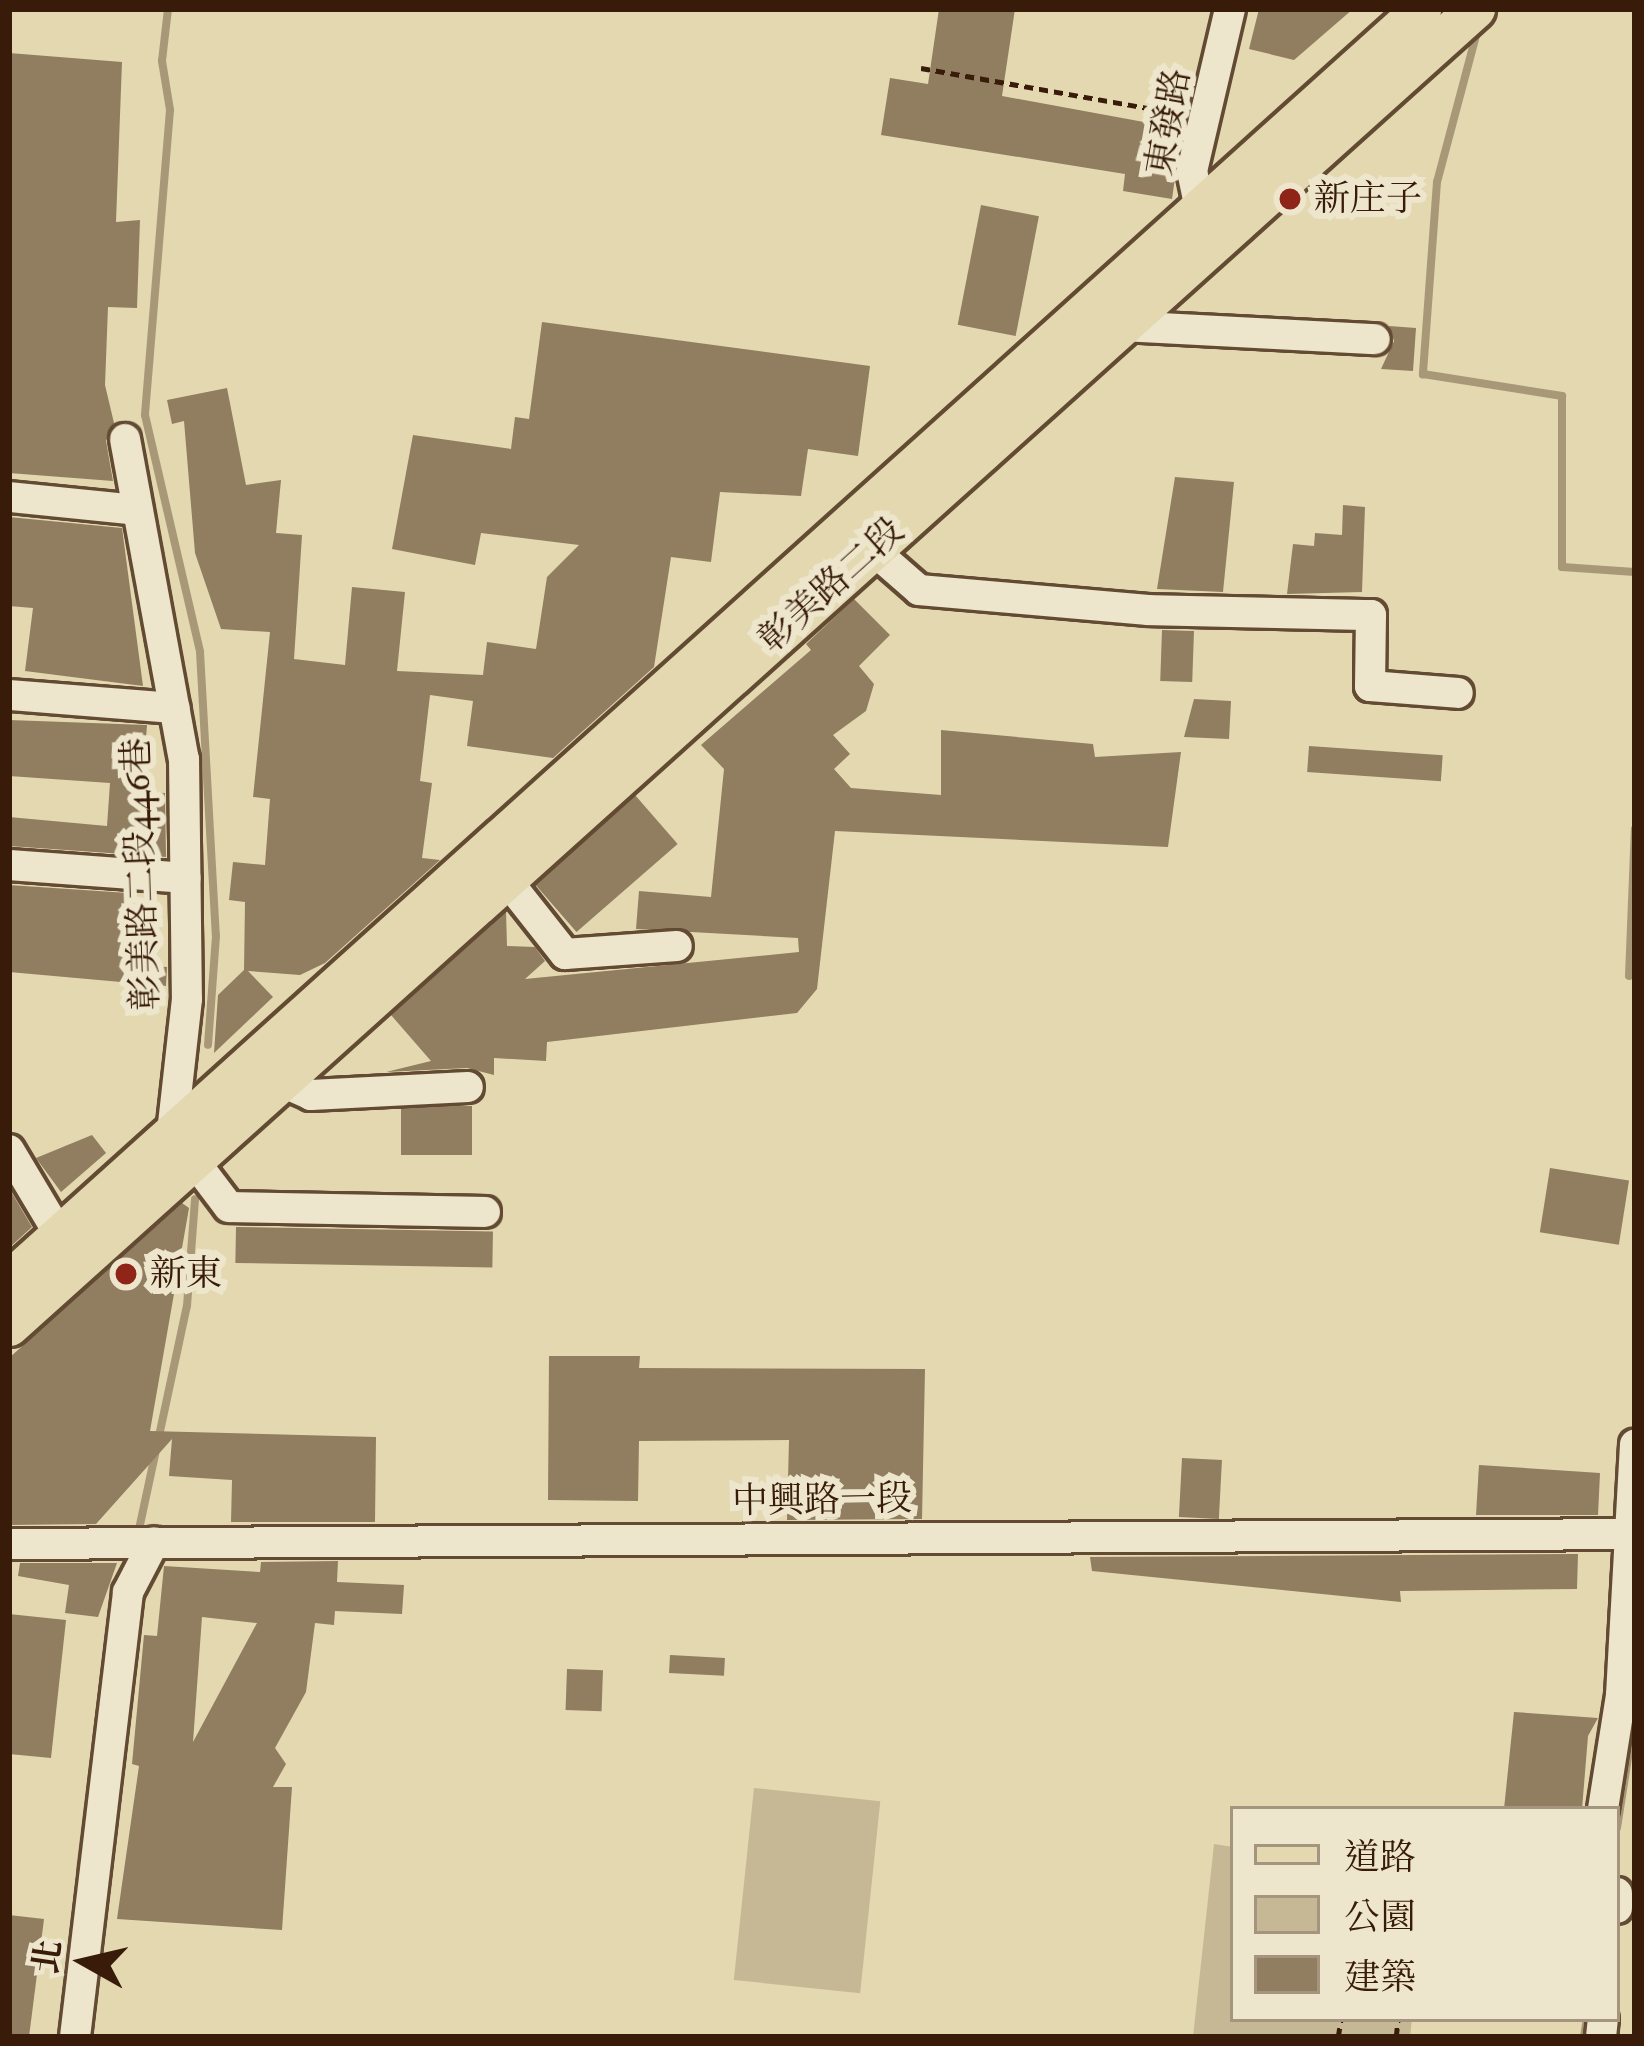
<!DOCTYPE html>
<html>
<head>
<meta charset="utf-8">
<style>
  body { margin:0 }
  #map { position:relative; width:1644px; height:2046px; overflow:hidden; background:#e3d8b0; font-family:"IM FELL Double Pica","Noto Serif TC",serif }
  div>[style] { position:absolute }
  [style*='--x'] { left:calc(var(--x)*1px); top:calc(var(--y)*1px); width:calc(var(--w)*1px); rotate:calc(var(--a)*1deg) }
  .green>* { inset:0; background:#c6b894; transform-origin:0 0 }
  .stream>* { height:8px; margin:-4px; padding:0 4px; transform-origin:4px; border-radius:4px; background:#a99877 }
  .building>* { inset:0; background:#917d60; transform-origin:0 0 }
  .path>* { height:4.5px; margin-top:-2.25px; transform-origin:0; background:repeating-linear-gradient(90deg,#381b09 0 9px,transparent 0 15px) }
  .roads { filter:drop-shadow(3px 0 #634a33) drop-shadow(-3px 0 #634a33) drop-shadow(0 3px #634a33) drop-shadow(0 -3px #634a33) }
  .minor>* { height:30px; margin:-15px; padding:0 15px; transform-origin:15px; border-radius:15px; background:#ede6cc }
  .major>* { height:39px; margin:-19.5px; padding:0 19.5px; transform-origin:19.5px; border-radius:19.5px; background:#e3d8b0 }
  .dots>* { width:33px; height:33px; translate:-50% -50%; box-sizing:border-box; border:6px solid #ede6cc; border-radius:50% }
  span { translate:-50% -50%; white-space:nowrap; text-align:center; line-height:1.15; -webkit-text-stroke:12px #ede6cc; paint-order:stroke }
  .street-label { font-size:36px; color:#381b09 }
  .poi-label { font-size:36px; color:#381b09 }
  .left { translate:0 -50%; text-align:left }
  .frame { position:absolute; inset:0; border:12px solid #381b09; pointer-events:none }
  .legend { position:absolute; left:1230px; top:1806px; width:390px; height:216px; box-sizing:border-box; background:#ede6cc; border:3px solid #a5957e; margin:0; padding:15px 21px; list-style:none; font-size:36px; color:#381b09 }
  .legend li { display:flex; align-items:center; gap:24px; height:60px }
  .legend b { width:60px; border:3px solid #a5957e }
  .north { position:absolute; left:24px; top:1902px; width:120px; height:120px; -webkit-text-stroke:9px #ede6cc; paint-order:stroke; rotate:278deg; font-size:33px; font-weight:700; line-height:48px; text-align:center; color:#381b09 }
  .north::after { content:''; display:block; margin:auto; width:42px; height:54px; background:#381b09; clip-path:polygon(50% 0,100% 100%,50% 72%,0 100%) }
</style>
</head>
<body>
<div id="map">
  <div class="green">
    <i style="left:754px;top:1788px;width:127px;height:193px;rotate:6deg"></i>
    <i style="clip-path:polygon(1214px 1844px,1233px 1847px,1233px 2019px,1412px 2019px,1410px 2037px,1193px 2037px)"></i>
  </div>
  <div class="stream">
    <i style="--x:168;--y:9;--w:52;--a:96.6"></i>
    <i style="--x:162;--y:61;--w:50;--a:80.7"></i>
    <i style="--x:170;--y:110;--w:306;--a:94.7"></i>
    <i style="--x:145;--y:415;--w:243;--a:76.9"></i>
    <i style="--x:200;--y:652;--w:284;--a:86.8"></i>
    <i style="--x:216;--y:936;--w:109;--a:94.2"></i>
    <i style="--x:1478;--y:28;--w:159;--a:104.9"></i>
    <i style="--x:1437;--y:182;--w:193;--a:94.2"></i>
    <i style="--x:1423;--y:374;--w:141;--a:9"></i>
    <i style="--x:1562;--y:396;--w:171;--a:90"></i>
    <i style="--x:1562;--y:567;--w:73;--a:3.9"></i>
    <i style="--x:1629;--y:976;--w:147;--a:-87.7"></i>
    <i style="--x:138;--y:1534;--w:233;--a:-77.9"></i>
    <i style="--x:187;--y:1306;--w:107;--a:-85.7"></i>
    <i style="--x:1617;--y:1828;--w:116;--a:-81.1"></i>
    <i style="--x:80;--y:1870;--w:207;--a:-83"></i>
    <i style="--x:1584;--y:2037;--w:18;--a:-81"></i>
  </div>
  <div class="building">
    <i style="clip-path:polygon(939px 9px,1015px 9px,1002px 96px,1182px 129px,1172px 199px,1123px 191px,1125px 174px,881px 135px,890px 78px,928px 84px)"></i>
    <i style="clip-path:polygon(1259px 9px,1353px 9px,1294px 60px,1249px 49px)"></i>
    <i style="clip-path:polygon(9px 53px,122px 62px,116px 222px,140px 220px,137px 308px,108px 307px,105px 385px,114px 423px,106px 441px,113px 481px,9px 473px)"></i>
    <i style="left:981px;top:205px;width:59px;height:122px;rotate:11deg"></i>
    <i style="clip-path:polygon(542px 322px,870px 366px,858px 456px,808px 449px,801px 496px,720px 492px,711px 562px,671px 557px,654px 667px,553px 758px,467px 746px,473px 701px,430px 695px,420px 781px,432px 783px,422px 858px,440px 860px,325px 963px,300px 975px,248px 971px,273px 997px,214px 1053px,218px 995px,244px 970px,245px 902px,229px 900px,233px 862px,265px 865px,270px 799px,253px 797px,270px 632px,221px 629px,195px 553px,184px 421px,172px 424px,167px 400px,227px 388px,246px 485px,281px 480px,276px 533px,302px 535px,294px 659px,345px 665px,352px 587px,405px 592px,397px 671px,483px 675px,487px 642px,536px 649px,547px 577px,579px 545px,481px 533px,475px 565px,392px 549px,413px 435px,511px 449px,515px 417px,529px 419px)"></i>
    <i style="clip-path:polygon(1389px 326px,1416px 328px,1413px 371px,1381px 369px,1394px 341px)"></i>
    <i style="clip-path:polygon(1175px 477px,1234px 482px,1223px 592px,1157px 589px)"></i>
    <i style="clip-path:polygon(1343px 505px,1365px 507px,1362px 592px,1287px 594px,1293px 544px,1314px 546px,1315px 533px,1342px 535px)"></i>
    <i style="clip-path:polygon(9px 517px,122px 528px,143px 686px,25px 671px,33px 608px,9px 606px)"></i>
    <i style="clip-path:polygon(854px 599px,890px 635px,859px 666px,874px 684px,866px 711px,833px 735px,850px 754px,834px 769px,851px 788px,941px 795px,941px 730px,1093px 744px,1095px 757px,1181px 752px,1168px 847px,835px 831px,817px 989px,797px 1013px,547px 1042px,546px 1061px,494px 1058px,494px 1075px,467px 1068px,386px 1072px,431px 1061px,391px 1015px,506px 911px,507px 946px,535px 947px,545px 961px,525px 979px,799px 952px,798px 938px,636px 929px,639px 891px,711px 897px,724px 769px,701px 745px,811px 650px,806px 644px)"></i>
    <i style="left:1162px;top:630px;width:32px;height:51px;rotate:2deg"></i>
    <i style="clip-path:polygon(1194px 699px,1231px 701px,1229px 739px,1184px 737px)"></i>
    <i style="clip-path:polygon(9px 720px,147px 725px,142px 792px,165px 793px,166px 857px,9px 846px,9px 817px,107px 826px,110px 783px,9px 776px)"></i>
    <i style="left:1309px;top:746px;width:134px;height:26px;rotate:4deg"></i>
    <i style="left:635px;top:795px;width:65px;height:134px;rotate:49deg"></i>
    <i style="clip-path:polygon(9px 885px,128px 893px,123px 964px,167px 967px,166px 986px,9px 972px)"></i>
    <i style="left:472px;top:1106px;width:49px;height:71px;rotate:90deg"></i>
    <i style="clip-path:polygon(92px 1135px,106px 1153px,61px 1192px,36px 1158px)"></i>
    <i style="left:1550px;top:1168px;width:80px;height:65px;rotate:9deg"></i>
    <i style="clip-path:polygon(9px 1188px,32px 1227px,9px 1248px)"></i>
    <i style="clip-path:polygon(182px 1203px,189px 1208px,150px 1431px,376px 1437px,375px 1522px,231px 1522px,232px 1480px,169px 1476px,172px 1439px,96px 1524px,9px 1525px,9px 1358px)"></i>
    <i style="left:236px;top:1227px;width:257px;height:36px;rotate:1deg"></i>
    <i style="clip-path:polygon(549px 1356px,640px 1356px,639px 1368px,925px 1369px,922px 1519px,787px 1520px,789px 1440px,639px 1441px,638px 1501px,548px 1500px)"></i>
    <i style="left:1182px;top:1458px;width:40px;height:59px;rotate:3deg"></i>
    <i style="clip-path:polygon(1479px 1465px,1600px 1473px,1598px 1515px,1476px 1515px)"></i>
    <i style="clip-path:polygon(1578px 1554px,1577px 1589px,1400px 1591px,1401px 1602px,1092px 1571px,1090px 1557px)"></i>
    <i style="clip-path:polygon(evenodd,338px 1561px,337px 1582px,404px 1585px,402px 1614px,335px 1611px,334px 1625px,315px 1623px,306px 1692px,275px 1748px,286px 1764px,273px 1787px,292px 1787px,282px 1930px,117px 1919px,139px 1766px,132px 1764px,144px 1635px,157px 1636px,164px 1566px,260px 1572px,261px 1562px,338px 1561px,202px 1617px,257px 1623px,193px 1742px,202px 1617px)"></i>
    <i style="clip-path:polygon(20px 1563px,117px 1563px,98px 1617px,65px 1613px,69px 1585px,18px 1576px)"></i>
    <i style="clip-path:polygon(9px 1614px,66px 1620px,51px 1758px,9px 1754px)"></i>
    <i style="left:670px;top:1655px;width:55px;height:18px;rotate:3deg"></i>
    <i style="left:567px;top:1669px;width:36px;height:41px;rotate:2deg"></i>
    <i style="clip-path:polygon(1514px 1712px,1598px 1718px,1588px 1736px,1582px 1809px,1504px 1809px)"></i>
    <i style="clip-path:polygon(9px 1915px,44px 1919px,29px 2037px,9px 2037px)"></i>
  </div>
  <div class="path">
    <i style="--x:921;--y:68;--w:264;--a:10"></i>
    <i style="--x:1338;--y:2037;--w:18;--a:-81"></i>
    <i style="--x:1396;--y:2037;--w:18;--a:-84"></i>
  </div>
  <div class="roads">
    <div class="minor">
      <i style="--x:1203;--y:223;--w:53;--a:-101.9"></i>
      <i style="--x:1192;--y:171;--w:166;--a:-76.8"></i>
      <i style="--x:1123;--y:326;--w:252;--a:3"></i>
      <i style="--x:125;--y:439;--w:325;--a:79.6"></i>
      <i style="--x:184;--y:759;--w:240;--a:89.3"></i>
      <i style="--x:187;--y:999;--w:134;--a:96.4"></i>
      <i style="--x:172;--y:1132;--w:94;--a:52.8"></i>
      <i style="--x:229;--y:1207;--w:256;--a:1.1"></i>
      <i style="--x:9;--y:497;--w:128;--a:5.8"></i>
      <i style="--x:872;--y:549;--w:62;--a:41.1"></i>
      <i style="--x:919;--y:590;--w:230;--a:5"></i>
      <i style="--x:1148;--y:610;--w:223;--a:1.3"></i>
      <i style="--x:1371;--y:615;--w:71;--a:90.8"></i>
      <i style="--x:1370;--y:686;--w:88;--a:4.5"></i>
      <i style="--x:9;--y:695;--w:166;--a:4.5"></i>
      <i style="--x:9;--y:865;--w:177;--a:4.2"></i>
      <i style="--x:505;--y:878;--w:97;--a:51.7"></i>
      <i style="--x:565;--y:954;--w:112;--a:-4.1"></i>
      <i style="--x:280;--y:1081;--w:34;--a:24"></i>
      <i style="--x:311;--y:1095;--w:157;--a:-2.9"></i>
      <i style="--x:9;--y:1150;--w:98;--a:59.2"></i>
      <i style="--x:9;--y:1544;--w:1626;--a:-0.35"></i>
      <i style="--x:1603;--y:1809;--w:115;--a:-81"></i>
      <i style="--x:1621;--y:1695;--w:251;--a:-86.8"></i>
      <i style="--x:1617;--y:1893;--w:15;--a:90"></i>
      <i style="--x:75;--y:2037;--w:448;--a:-83.2"></i>
      <i style="--x:128;--y:1592;--w:56;--a:-62.5"></i>
      <i style="--x:1601;--y:2037;--w:18;--a:-84"></i>
    </div>
    <div class="major">
      <i style="--x:9;--y:1280;--w:1900;--a:-41.99"></i>
      <i style="--x:9;--y:1326;--w:1971;--a:-41.94"></i>
    </div>
  </div>
  <div class="dots">
    <i style="left:1290px;top:199px;background:#8f2418"></i>
    <i style="left:126px;top:1274px;background:#8f2418"></i>
  </div>
  <div class="street-label">
    <span style="left:1168px;top:122px;rotate:-80deg">東發路</span>
    <span style="left:831px;top:585px;rotate:-42deg">彰美路二段</span>
    <span style="left:141px;top:874px;rotate:-92deg">彰美路二段446巷</span>
    <span style="left:822px;top:1500px;rotate:-1deg">中興路一段</span>
  </div>
  <div class="poi-label">
    <span class="left" style="left:1314px;top:199px">新庄子</span>
    <span class="left" style="left:150px;top:1274px">新東</span>
  </div>
  <div class="frame"></div>
  <ul class="legend">
  <li><b style="height:15px;background:#e3d8b0"></b>道路</li>
  <li><b style="height:33px;background:#c6b894"></b>公園</li>
  <li><b style="height:33px;background:#917d60"></b>建築</li>
  </ul>
  <div class="north">北</div>
</div>
</body>
</html>
